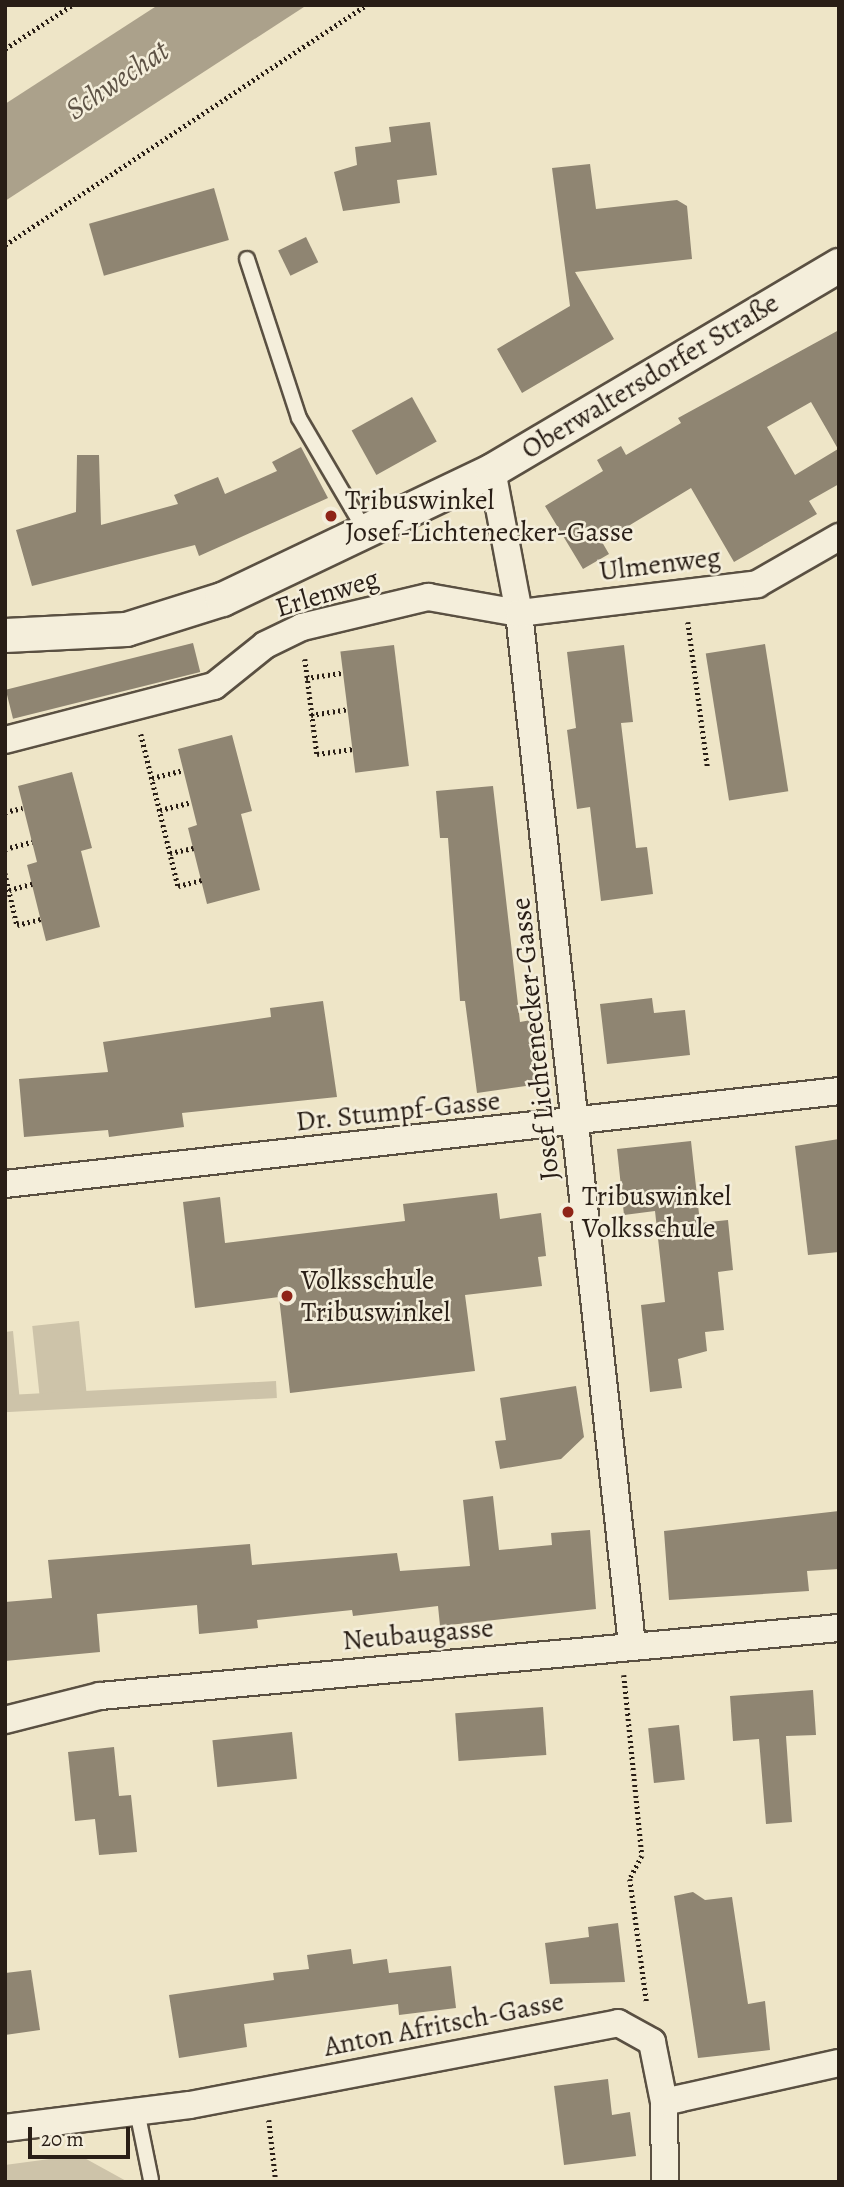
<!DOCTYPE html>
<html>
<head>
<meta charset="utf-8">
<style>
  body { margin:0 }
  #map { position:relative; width:844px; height:2187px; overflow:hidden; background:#eee5c7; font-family:Alegreya,serif }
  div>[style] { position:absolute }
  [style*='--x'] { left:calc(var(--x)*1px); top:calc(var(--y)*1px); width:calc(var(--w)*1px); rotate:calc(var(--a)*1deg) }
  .green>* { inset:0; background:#cdc3a9; transform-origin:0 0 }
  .water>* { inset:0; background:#aba18b }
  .building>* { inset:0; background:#8f8572; transform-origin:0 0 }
  .path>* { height:4.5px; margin-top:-2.25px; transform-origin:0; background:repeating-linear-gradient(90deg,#291e16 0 2px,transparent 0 5.5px) }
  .roads { filter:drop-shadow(2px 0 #5a5042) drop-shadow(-2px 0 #5a5042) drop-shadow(0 2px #5a5042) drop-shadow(0 -2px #5a5042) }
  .service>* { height:14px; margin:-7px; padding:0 7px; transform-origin:7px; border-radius:7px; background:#f4eedb }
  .minor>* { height:26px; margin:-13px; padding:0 13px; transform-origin:13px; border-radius:13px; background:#f4eedb }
  .tertiary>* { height:33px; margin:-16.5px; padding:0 16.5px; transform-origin:16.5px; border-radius:16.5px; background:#f4eedb }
  .dots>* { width:19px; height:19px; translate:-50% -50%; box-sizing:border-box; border:4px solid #f4eedb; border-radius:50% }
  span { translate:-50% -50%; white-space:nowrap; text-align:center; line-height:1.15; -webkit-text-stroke:5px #f4eedb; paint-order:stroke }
  .street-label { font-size:28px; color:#291e16 }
  .poi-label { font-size:28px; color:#291e16 }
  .left { translate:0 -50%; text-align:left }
  .water-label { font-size:30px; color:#5d5245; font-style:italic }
  .frame { position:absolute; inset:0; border:7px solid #291e16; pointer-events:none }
  .scale { position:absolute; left:28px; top:2127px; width:102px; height:32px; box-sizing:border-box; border:4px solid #291e16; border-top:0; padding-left:9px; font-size:21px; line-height:24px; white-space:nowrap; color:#291e16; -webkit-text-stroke:5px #f4eedb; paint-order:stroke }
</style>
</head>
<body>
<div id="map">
  <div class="green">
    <i style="left:79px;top:1321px;width:71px;height:47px;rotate:84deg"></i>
    <i style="clip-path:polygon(13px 1331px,20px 1402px,5px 1403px,5px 1332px)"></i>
    <i style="left:276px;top:1381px;width:17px;height:273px;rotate:87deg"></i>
    <i style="clip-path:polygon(79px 2155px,128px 2182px,5px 2182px,5px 2165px)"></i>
  </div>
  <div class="water">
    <i style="clip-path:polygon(158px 5px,307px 5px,5px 201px,5px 104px)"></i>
  </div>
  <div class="building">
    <i style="clip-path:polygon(430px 122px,437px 175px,397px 180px,400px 203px,343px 211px,334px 172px,357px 165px,355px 147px,391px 142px,389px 127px)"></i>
    <i style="clip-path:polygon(590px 164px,596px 209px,677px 200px,687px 206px,692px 259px,575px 272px,614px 339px,522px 393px,497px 349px,570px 306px,552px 168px)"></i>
    <i style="left:214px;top:188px;width:54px;height:130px;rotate:74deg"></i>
    <i style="left:306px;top:237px;width:28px;height:31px;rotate:64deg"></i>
    <i style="clip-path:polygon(evenodd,839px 330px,839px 484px,809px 501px,817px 514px,734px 562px,691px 488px,602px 542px,609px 554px,583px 569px,545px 506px,603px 471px,597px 460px,621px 446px,626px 455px,681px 423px,678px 418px,839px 330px,811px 402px,838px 449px,795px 475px,767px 427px,811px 402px)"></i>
    <i style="left:412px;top:397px;width:51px;height:69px;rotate:61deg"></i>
    <i style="clip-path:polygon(301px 447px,328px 498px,199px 556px,195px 545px,32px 586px,16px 530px,76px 512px,77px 455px,99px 455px,101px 525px,178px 504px,174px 495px,218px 477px,225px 494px,277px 471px,272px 462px)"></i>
    <i style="left:193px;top:643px;width:30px;height:193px;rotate:76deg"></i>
    <i style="left:765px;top:644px;width:149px;height:60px;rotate:81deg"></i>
    <i style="left:394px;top:645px;width:122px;height:54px;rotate:83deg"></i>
    <i style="clip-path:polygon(624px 645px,633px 722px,621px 723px,636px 848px,647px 847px,653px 894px,601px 901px,590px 807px,577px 809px,567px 730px,576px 728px,567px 652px)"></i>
    <i style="clip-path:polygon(232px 735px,252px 811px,241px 814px,260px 890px,207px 904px,188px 828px,197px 825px,178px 749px)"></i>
    <i style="clip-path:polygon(72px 772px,92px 848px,81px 851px,100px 927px,46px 941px,27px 865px,37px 862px,18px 786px)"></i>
    <i style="clip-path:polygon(493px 786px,520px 1022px,531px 1020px,540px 1084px,477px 1093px,465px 1001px,460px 1001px,448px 838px,440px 838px,436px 791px)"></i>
    <i style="clip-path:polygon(652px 998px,654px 1013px,685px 1010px,690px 1055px,607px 1064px,600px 1004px)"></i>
    <i style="clip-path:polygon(323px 1001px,337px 1097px,182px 1113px,184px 1127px,109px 1137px,108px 1130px,24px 1137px,19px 1079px,108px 1072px,103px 1042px,271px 1017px,270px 1008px)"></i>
    <i style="clip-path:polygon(839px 1139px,839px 1252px,808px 1255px,795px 1146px)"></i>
    <i style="clip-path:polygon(691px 1141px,700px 1223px,728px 1220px,733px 1270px,718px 1272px,724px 1330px,705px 1332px,707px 1351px,678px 1359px,682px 1388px,650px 1392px,641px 1305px,665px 1302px,655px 1211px,624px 1215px,617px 1149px)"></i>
    <i style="clip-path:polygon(497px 1193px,500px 1219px,541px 1213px,546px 1256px,538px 1257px,542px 1286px,465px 1295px,475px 1371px,290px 1393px,279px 1297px,195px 1308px,183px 1202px,220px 1197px,225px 1243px,405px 1221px,403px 1204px)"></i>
    <i style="clip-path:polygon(576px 1386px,584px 1437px,561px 1459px,500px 1469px,495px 1441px,506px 1440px,500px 1398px)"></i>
    <i style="clip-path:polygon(493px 1496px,499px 1550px,552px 1545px,551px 1533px,590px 1530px,596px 1609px,440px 1626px,438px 1606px,353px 1616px,352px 1610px,257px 1620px,258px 1628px,199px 1634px,197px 1605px,97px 1614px,100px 1652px,5px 1661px,5px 1602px,52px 1598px,48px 1560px,250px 1544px,252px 1565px,397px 1553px,400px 1571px,470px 1566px,463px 1500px)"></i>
    <i style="clip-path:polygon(839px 1511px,839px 1569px,807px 1571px,809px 1591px,669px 1600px,664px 1531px)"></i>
    <i style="clip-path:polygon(813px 1690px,816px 1735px,786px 1736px,792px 1822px,766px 1824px,759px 1739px,733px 1741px,730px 1696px)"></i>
    <i style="left:543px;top:1707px;width:48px;height:88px;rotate:86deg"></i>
    <i style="left:679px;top:1725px;width:55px;height:31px;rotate:84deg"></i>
    <i style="left:292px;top:1732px;width:47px;height:80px;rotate:84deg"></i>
    <i style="clip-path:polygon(114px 1747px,119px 1796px,131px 1795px,137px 1852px,99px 1855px,95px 1819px,75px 1821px,68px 1752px)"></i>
    <i style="clip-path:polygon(693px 1892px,705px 1900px,732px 1897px,748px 2004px,765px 2001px,770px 2050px,698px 2058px,674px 1896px)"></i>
    <i style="clip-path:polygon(618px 1923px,625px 1982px,550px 1984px,545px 1943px,589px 1937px,588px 1927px)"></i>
    <i style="clip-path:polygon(351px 1949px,353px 1964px,387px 1959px,389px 1973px,451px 1966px,456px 2008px,399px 2015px,398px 2004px,244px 2024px,247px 2047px,179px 2058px,169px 1995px,274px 1980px,273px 1973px,309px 1969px,307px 1955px)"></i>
    <i style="clip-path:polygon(31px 1970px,40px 2030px,5px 2035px,5px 1973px)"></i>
    <i style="clip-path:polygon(608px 2079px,612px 2115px,630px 2112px,636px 2156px,564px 2165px,554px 2086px)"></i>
  </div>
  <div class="path">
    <i style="--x:5;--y:49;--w:80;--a:-33.3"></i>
    <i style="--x:5;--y:245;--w:433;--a:-33.6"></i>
    <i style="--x:688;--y:622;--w:148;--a:82.3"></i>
    <i style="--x:305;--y:659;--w:96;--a:82.8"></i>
    <i style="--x:317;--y:754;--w:36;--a:-8"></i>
    <i style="--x:306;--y:678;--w:37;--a:-8"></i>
    <i style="--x:311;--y:715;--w:37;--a:-9"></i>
    <i style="--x:141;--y:734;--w:156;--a:76.3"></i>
    <i style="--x:178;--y:886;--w:25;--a:-14"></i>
    <i style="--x:152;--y:778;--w:32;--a:-14"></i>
    <i style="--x:160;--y:810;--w:32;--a:-14"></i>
    <i style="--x:5;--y:812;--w:18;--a:-13"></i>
    <i style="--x:5;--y:849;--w:28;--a:-15"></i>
    <i style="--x:170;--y:853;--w:24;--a:-12"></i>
    <i style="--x:5;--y:873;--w:53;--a:77"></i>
    <i style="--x:17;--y:925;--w:25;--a:-14"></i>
    <i style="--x:9;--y:890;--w:24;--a:-15"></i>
    <i style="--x:624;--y:1675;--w:182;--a:84.3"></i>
    <i style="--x:642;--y:1856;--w:26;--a:118"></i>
    <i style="--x:630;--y:1879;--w:126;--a:82.3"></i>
    <i style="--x:269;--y:2120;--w:62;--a:83.6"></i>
  </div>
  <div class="roads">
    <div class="service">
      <i style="--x:247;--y:259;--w:167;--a:71.9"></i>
      <i style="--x:299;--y:418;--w:129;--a:59.6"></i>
      <i style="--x:137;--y:2111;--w:70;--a:78.5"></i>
    </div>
    <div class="minor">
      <i style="--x:492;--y:470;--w:146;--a:79.3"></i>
      <i style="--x:519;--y:613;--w:1038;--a:83.75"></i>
      <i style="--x:5;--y:740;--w:216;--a:-14.5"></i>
      <i style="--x:214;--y:686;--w:65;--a:-38.8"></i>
      <i style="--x:265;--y:645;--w:41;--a:-25.9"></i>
      <i style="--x:302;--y:627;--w:130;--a:-13.4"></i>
      <i style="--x:428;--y:597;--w:92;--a:10"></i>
      <i style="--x:519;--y:613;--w:240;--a:-6.9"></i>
      <i style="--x:757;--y:584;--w:95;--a:-29.8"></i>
      <i style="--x:5;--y:1184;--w:839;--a:-6.36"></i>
      <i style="--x:5;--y:1720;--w:98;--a:-14.2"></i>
      <i style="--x:100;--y:1696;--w:742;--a:-5.26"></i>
      <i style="--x:664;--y:2102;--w:80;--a:89.3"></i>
      <i style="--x:5;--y:2128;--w:186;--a:-7.1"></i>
      <i style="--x:190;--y:2105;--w:436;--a:-10.8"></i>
      <i style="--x:618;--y:2023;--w:39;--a:29"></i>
      <i style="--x:652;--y:2042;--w:61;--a:78.7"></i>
      <i style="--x:664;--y:2102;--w:179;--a:-12.6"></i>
    </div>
    <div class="tertiary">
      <i style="--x:5;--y:635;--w:121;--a:-2.8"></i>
      <i style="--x:126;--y:629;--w:101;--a:-17.4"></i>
      <i style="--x:222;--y:599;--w:299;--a:-25.5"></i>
      <i style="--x:492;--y:470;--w:403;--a:-30.6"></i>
    </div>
  </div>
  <div class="dots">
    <i style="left:331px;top:516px;background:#8f2418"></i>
    <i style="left:568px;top:1212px;background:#8f2418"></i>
    <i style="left:287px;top:1296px;background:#8f2418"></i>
  </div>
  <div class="street-label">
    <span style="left:650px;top:376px;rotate:-31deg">Oberwaltersdorfer Straße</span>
    <span style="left:660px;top:564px;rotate:-7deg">Ulmenweg</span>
    <span style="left:327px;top:593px;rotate:-17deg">Erlenweg</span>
    <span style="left:535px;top:1039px;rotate:-96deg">Josef Lichtenecker-Gasse</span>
    <span style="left:398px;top:1111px;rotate:-6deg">Dr. Stumpf-Gasse</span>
    <span style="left:418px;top:1634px;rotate:-5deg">Neubaugasse</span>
    <span style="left:444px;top:2024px;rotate:-11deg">Anton Afritsch-Gasse</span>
  </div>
  <div class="poi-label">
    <span class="left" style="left:345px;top:516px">Tribuswinkel<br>Josef-Lichtenecker-Gasse</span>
    <span class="left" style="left:582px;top:1212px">Tribuswinkel<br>Volksschule</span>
    <span class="left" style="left:301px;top:1296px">Volksschule<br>Tribuswinkel</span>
  </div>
  <div class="water-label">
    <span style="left:117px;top:80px;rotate:-34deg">Schwechat</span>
  </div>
  <div class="frame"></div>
  <div class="scale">20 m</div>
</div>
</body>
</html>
